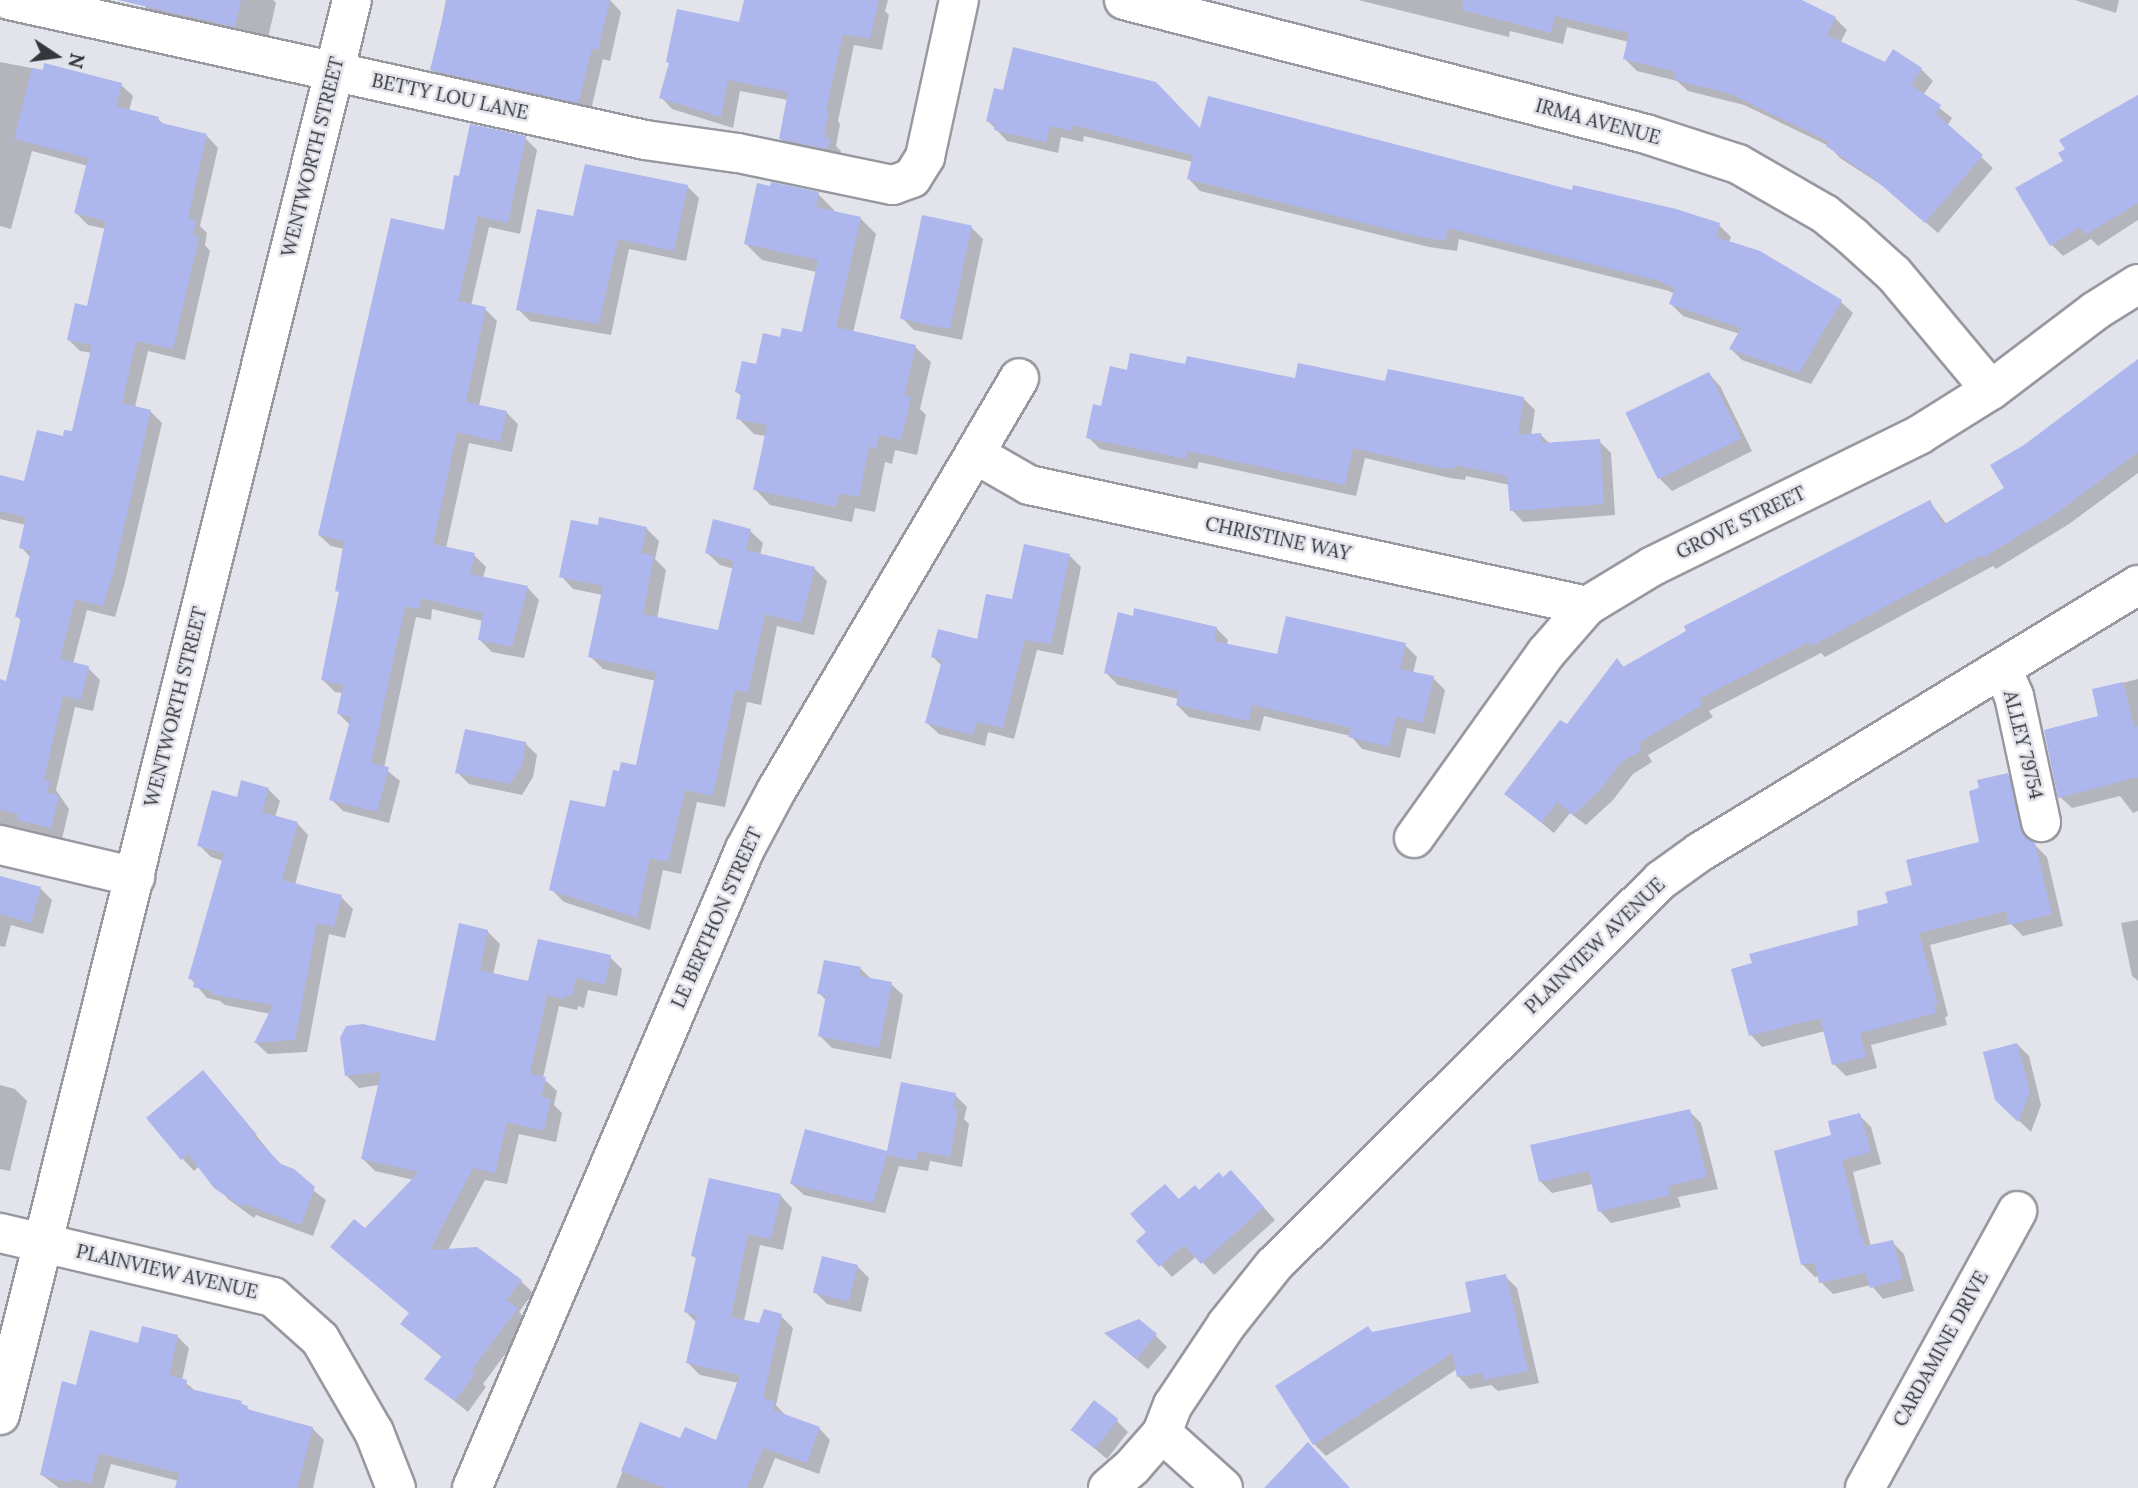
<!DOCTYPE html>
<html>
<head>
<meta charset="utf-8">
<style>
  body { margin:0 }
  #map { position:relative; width:2138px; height:1488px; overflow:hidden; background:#e2e3eb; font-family:Lora,serif }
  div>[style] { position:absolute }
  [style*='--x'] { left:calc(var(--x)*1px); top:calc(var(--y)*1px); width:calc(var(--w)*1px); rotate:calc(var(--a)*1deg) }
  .shadow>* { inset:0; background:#0003 }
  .building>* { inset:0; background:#adb6ed; transform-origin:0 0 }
  .roads { filter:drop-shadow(2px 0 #9798a0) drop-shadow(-2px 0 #9798a0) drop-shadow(0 2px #9798a0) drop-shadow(0 -2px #9798a0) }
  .minor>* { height:38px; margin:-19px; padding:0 19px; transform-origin:19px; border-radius:19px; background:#fff }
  span { translate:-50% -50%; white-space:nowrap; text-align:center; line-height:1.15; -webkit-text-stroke:5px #e2e3eb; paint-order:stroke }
  .street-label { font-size:19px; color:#353639 }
  .north { position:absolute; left:21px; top:21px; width:70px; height:70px; -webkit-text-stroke:5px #e2e3eb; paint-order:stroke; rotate:103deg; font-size:19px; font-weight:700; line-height:28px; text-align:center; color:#353639 }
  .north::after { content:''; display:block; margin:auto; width:24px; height:32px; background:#353639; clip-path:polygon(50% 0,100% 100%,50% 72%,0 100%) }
</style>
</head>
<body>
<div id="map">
  <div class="shadow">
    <i style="clip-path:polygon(147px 0,273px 0,276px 3px,267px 42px,159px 21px,145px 7px)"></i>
    <i style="clip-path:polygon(446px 0,610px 0,621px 12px,610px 61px,603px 59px,590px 114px,444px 82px,432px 70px)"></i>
    <i style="clip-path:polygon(745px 0,888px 0,885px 11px,889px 15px,882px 50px,854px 45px,838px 121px,840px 124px,836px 146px,841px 151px,839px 160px,793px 150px,781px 139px,788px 100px,740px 91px,733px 128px,672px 109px,661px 97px,741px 24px)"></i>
    <i style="clip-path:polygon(1358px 0,1798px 0,1835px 18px,1847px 30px,1840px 43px,1886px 64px,1921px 69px,1933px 81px,1923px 95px,1952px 118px,1947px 126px,1993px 168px,1938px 233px,1886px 188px,1840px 158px,1829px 146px,1744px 105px,1688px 91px,1677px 81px,1637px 71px,1625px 59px,1629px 42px,1567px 27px,1563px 44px,1510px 31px,1509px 37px)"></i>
    <i style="clip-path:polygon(2075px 0,2119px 0,2116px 13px)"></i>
    <i style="clip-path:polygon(0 62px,121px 85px,133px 96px,129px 111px,158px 119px,166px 126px,207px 136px,218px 148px,200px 226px,207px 233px,205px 245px,210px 251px,185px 360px,148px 351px,135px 407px,150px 411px,162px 423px,125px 582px,115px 617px,87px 610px,73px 664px,88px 668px,100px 680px,93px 711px,75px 707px,56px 790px,69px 809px,62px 839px,0 824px,0 681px,8px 683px,22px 622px,17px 616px,31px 558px,21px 547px,26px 525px,0 519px,0 476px,26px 483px,64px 438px,73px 433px,92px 353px,80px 351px,68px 339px,88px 308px,106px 229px,88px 225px,76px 213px,88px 166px,32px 151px,11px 229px,0 226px)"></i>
    <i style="clip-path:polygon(2138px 96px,2138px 220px,2098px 246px,2091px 239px,2063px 256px,2051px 244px,2066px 161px)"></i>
    <i style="clip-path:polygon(988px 121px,1201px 131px,1573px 192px,1719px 225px,1731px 237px,1729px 243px,1841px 302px,1853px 313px,1811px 384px,1742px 360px,1731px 349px,1740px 334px,1683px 316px,1671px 304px,1675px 294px,1669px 291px,1459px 239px,1457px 251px,1429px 247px,1200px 191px,1189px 179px,1193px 162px,1084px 136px,1083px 142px,1061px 137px,1058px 153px,1007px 141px)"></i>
    <i style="clip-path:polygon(525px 138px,537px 150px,520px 234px,489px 227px,471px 306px,485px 309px,497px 321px,479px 406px,506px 412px,518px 424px,512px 452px,469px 443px,446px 548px,474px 555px,486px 567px,483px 578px,528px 588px,539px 600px,524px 658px,492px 652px,480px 640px,483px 621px,432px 609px,431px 620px,416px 617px,384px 768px,400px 781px,389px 823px,343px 811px,331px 799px,350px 725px,339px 714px,343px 693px,335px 692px,323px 680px,340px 594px,337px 590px,344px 549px,331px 546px,319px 535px,445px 232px,460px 178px)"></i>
    <i style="clip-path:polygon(687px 186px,699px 198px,686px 261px,629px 249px,611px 335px,530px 321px,518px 309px,574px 218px)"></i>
    <i style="clip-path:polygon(818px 194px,834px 210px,834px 213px,860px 218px,876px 234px,853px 333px,915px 347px,931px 362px,920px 409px,926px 415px,917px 455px,895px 450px,892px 464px,885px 462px,875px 512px,855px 508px,852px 522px,770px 505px,755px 489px,766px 436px,754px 434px,738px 418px,742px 397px,737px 392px,781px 339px,803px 334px,817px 272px,762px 260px,746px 244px)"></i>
    <i style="clip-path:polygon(971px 227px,983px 239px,962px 340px,914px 330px,902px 318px)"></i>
    <i style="clip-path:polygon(2138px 362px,2138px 473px,2069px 524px,1996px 569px,1993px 566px,1825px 657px,1821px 653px,1709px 711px,1713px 717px,1648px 755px,1652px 762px,1633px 774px,1613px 800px,1586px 825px,1570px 813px,1554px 833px,1506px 794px,1567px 727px,1617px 660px,1625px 668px,1930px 502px,1947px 525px,2006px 488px,2025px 446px)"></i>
    <i style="clip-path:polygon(1186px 366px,1296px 380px,1387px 383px,1523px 398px,1535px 410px,1531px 436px,1541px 435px,1550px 444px,1599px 441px,1611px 453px,1615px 515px,1523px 522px,1512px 510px,1510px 485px,1466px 476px,1465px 480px,1450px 478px,1365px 458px,1356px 496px,1199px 462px,1197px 469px,1100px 449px,1088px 437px,1103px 408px,1129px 372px)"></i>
    <i style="clip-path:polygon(1709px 374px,1720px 386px,1752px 451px,1672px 491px,1660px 479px)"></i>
    <i style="clip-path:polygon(599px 527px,646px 528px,659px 541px,655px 559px,666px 570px,657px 619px,719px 632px,734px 569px,720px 565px,707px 553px,750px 531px,763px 543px,760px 555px,814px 568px,827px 581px,814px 635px,777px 626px,761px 705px,747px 702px,725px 807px,697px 802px,681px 874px,663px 870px,650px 930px,564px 902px,551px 889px,606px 809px,620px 773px,637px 767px,656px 681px,603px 669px,590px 656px,603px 595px,573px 589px,561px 576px)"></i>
    <i style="clip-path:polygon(1069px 555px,1081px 567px,1063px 655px,1037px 650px,1014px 739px,988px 732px,985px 746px,939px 734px,927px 723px,942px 666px,933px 657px,978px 641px,1013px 601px)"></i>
    <i style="clip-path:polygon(1216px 628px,1228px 640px,1227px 645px,1278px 656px,1405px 645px,1417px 657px,1413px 673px,1433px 678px,1445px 690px,1435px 734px,1407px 728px,1400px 758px,1362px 749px,1351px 736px,1264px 716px,1260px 731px,1189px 717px,1177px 705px,1179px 699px,1118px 685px,1106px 673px)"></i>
    <i style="clip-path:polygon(2138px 679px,2138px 811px,2133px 813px,2120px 796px,2072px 808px,2060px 797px,2100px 718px,2094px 690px)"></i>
    <i style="clip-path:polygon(525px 743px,537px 755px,533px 777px,522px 795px,469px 784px,457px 772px)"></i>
    <i style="clip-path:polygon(2008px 775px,2020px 787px,2031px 841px,2047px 857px,2063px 926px,2023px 936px,2011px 924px,1930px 945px,1948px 1016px,1945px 1017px,1947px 1025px,1871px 1045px,1877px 1068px,1846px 1076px,1834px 1064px,1825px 1031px,1762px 1047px,1751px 1035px,1860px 927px,1981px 843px)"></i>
    <i style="clip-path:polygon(268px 789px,280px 801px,275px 817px,297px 823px,308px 835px,295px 885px,341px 897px,353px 909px,345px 938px,329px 934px,307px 1052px,268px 1054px,256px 1043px,271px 1014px,225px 1005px,220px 1001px,207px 998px,190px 978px,223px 861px,211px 857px,199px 845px,238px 799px)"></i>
    <i style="clip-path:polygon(0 878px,40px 888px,52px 900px,43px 934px,11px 925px,5px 947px,0 946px)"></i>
    <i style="clip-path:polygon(2138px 920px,2138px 981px,2132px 976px,2121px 923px)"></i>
    <i style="clip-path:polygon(487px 931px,500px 944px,493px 975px,530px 983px,610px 957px,622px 969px,617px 996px,588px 990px,584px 1008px,578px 1006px,577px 1010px,559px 1006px,543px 1078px,557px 1091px,554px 1105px,562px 1113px,556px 1142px,519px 1134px,507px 1184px,485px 1180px,448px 1250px,521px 1281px,533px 1293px,519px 1312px,529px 1322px,483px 1384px,486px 1387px,468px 1412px,427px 1379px,443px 1358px,402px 1324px,410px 1314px,365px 1231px,414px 1180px,375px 1171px,363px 1159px,379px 1085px,359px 1088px,347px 1076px,436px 1043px)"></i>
    <i style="clip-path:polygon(860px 968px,872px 980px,891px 984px,903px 995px,891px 1059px,832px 1048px,820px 1036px,826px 1000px,819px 993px)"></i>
    <i style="clip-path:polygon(2017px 1044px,2029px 1056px,2041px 1105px,2031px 1132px,1996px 1099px)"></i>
    <i style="clip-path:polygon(0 1085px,15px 1089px,27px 1101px,10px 1171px,0 1169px)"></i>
    <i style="clip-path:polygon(215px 1085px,281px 1166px,326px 1200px,313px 1236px,256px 1215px,254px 1218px,228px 1199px,199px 1166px,194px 1171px,183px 1159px,148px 1118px)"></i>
    <i style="clip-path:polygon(955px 1095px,967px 1107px,964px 1119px,969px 1124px,962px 1167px,930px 1161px,928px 1171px,899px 1166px,885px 1213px,804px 1195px,792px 1184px,889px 1153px)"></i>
    <i style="clip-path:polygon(1689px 1111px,1701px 1123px,1718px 1189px,1678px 1197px,1681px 1207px,1611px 1223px,1600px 1211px,1593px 1184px,1552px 1193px,1540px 1181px)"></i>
    <i style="clip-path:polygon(1859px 1115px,1871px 1127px,1881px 1164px,1853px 1172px,1871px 1247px,1892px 1242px,1904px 1254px,1914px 1291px,1883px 1299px,1871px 1285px,1833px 1294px,1821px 1282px,1820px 1276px,1815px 1277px,1803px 1265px,1833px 1136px)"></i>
    <i style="clip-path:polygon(1224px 1179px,1243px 1184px,1275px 1220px,1214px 1275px,1197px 1256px,1172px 1277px,1139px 1241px,1179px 1201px)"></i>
    <i style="clip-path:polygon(710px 1180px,781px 1196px,792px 1208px,783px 1250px,760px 1245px,744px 1321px,760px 1325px,781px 1316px,793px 1328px,776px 1405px,786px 1416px,819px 1428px,830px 1440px,819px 1474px,775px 1458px,763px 1488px,616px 1488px,641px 1424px,681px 1440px,717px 1442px,739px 1383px,700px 1375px,688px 1363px,697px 1323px,686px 1312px,698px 1260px,693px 1256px)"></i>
    <i style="clip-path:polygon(857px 1266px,869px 1278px,861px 1312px,827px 1304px,815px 1292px)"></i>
    <i style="clip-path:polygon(1505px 1276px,1517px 1288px,1539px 1383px,1498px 1391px,1491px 1385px,1470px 1389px,1459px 1377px,1457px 1369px,1326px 1456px,1314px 1444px,1373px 1334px,1473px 1313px)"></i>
    <i style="clip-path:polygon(1155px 1335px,1167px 1347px,1148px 1369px,1118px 1344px)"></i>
    <i style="clip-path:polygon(178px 1337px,189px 1348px,182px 1380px,198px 1393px,241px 1403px,252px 1412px,312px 1428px,324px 1440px,313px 1488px,177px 1488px,179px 1481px,111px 1464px,104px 1488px,59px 1488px,42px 1475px,77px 1387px,140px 1345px)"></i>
    <i style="clip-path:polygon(1116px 1420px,1128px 1432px,1107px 1459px,1073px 1430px)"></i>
  </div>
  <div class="building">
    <i style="clip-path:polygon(118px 0,241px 0,235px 27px)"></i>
    <i style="clip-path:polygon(447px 0,610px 0,598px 50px,592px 49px,578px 103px,430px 70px)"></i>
    <i style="clip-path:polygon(744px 0,879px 0,870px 39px,843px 34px,826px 110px,829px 110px,824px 137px,830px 138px,828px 149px,779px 139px,788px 92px,728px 80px,721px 117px,659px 98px,669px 63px,666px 62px,677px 9px,739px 22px)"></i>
    <i style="clip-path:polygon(1463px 0,1802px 0,1836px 17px,1827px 35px,1885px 62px,1893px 49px,1922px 68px,1911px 85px,1941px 105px,1936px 114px,1983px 155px,1925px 223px,1872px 177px,1826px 146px,1829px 142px,1731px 94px,1674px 80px,1676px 72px,1623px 59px,1629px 33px,1555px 16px,1551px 33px,1462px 10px)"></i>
    <i style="clip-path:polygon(1013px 47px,1156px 82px,1200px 128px,1208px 96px,1572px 190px,1573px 185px,1676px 209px,1720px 223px,1716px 237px,1760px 251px,1842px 300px,1799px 373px,1729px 349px,1741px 328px,1669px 304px,1675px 288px,1656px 280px,1448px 228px,1445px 241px,1416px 236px,1187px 179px,1193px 155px,1073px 125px,1071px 131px,1050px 126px,1046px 142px,994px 130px,995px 124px,986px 121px,994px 88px,1003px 90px)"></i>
    <i style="clip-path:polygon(44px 63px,122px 83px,116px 106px,159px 117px,158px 122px,207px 134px,188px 218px,196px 220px,193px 236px,199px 238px,173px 349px,136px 341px,122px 403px,151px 410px,114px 570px,103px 606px,75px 599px,60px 659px,89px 666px,81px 700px,63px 696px,44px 780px,50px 781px,47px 793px,59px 795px,51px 828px,17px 820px,18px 814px,0 810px,0 679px,6px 681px,21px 618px,15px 617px,31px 551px,19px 548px,26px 517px,0 511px,0 475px,24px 481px,37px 430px,63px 436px,64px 430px,72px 431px,92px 345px,67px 340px,75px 303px,87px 306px,106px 221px,74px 213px,88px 158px,14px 139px,32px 68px,43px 70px)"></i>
    <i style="clip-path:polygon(2138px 95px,2138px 203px,2085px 235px,2080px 227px,2050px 246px,2015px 188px,2063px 161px,2058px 153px,2065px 149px,2059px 140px)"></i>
    <i style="clip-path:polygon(470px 124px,526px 136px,508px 223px,478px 216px,458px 301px,486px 307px,466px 402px,507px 411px,500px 442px,457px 432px,433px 544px,475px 553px,470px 574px,528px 586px,512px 647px,478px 640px,483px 613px,421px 598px,419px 609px,405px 606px,371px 763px,389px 767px,377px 812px,329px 800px,351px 717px,337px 714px,343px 685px,321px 680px,339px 592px,335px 591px,344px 541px,318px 535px,391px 218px,444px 230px,454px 175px,459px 176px)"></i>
    <i style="clip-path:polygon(585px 164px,688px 185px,674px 251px,618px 239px,599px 324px,516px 310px,537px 209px,573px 216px)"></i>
    <i style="clip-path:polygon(771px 182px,819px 192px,816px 207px,861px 217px,836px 327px,916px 345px,904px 396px,911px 397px,901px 440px,879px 435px,876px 449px,869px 447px,859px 497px,839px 493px,836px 507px,753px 490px,767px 425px,736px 419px,741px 394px,735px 392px,742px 361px,756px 364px,763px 333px,780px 337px,782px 328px,802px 332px,818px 260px,744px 244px,757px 183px,770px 186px)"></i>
    <i style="left:922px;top:215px;width:51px;height:106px;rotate:12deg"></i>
    <i style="clip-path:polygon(1130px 353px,1185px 364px,1187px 356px,1295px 378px,1298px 363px,1385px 381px,1388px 369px,1524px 397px,1518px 435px,1541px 433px,1542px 443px,1600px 439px,1604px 504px,1510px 511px,1507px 476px,1455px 465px,1454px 469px,1436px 467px,1353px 448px,1345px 485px,1187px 451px,1186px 459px,1086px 438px,1093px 404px,1101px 406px,1110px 366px,1127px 370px)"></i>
    <i style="clip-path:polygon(2138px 359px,2138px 452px,2058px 512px,1983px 558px,1981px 555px,1812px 646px,1809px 642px,1699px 699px,1702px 705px,1638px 743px,1642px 750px,1621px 762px,1601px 789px,1573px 815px,1557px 802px,1542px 823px,1504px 794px,1560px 720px,1567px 724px,1617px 658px,1623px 667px,1686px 631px,1684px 626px,1930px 500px,1943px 525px,2004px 488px,1990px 465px,2024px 445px)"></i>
    <i style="left:1709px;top:372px;width:74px;height:93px;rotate:64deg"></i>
    <i style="clip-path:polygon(599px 517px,647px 527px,641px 553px,654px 556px,643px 614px,718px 630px,734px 561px,705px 553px,713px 519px,751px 529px,746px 550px,815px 567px,801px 623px,765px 614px,748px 693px,735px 690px,713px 796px,685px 790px,668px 862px,650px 858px,637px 918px,549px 890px,570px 800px,605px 807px,613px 770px,619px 771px,621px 762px,636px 765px,656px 672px,588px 657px,603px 586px,559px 577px,571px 520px,598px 525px)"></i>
    <i style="clip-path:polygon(1024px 544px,1070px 554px,1051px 644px,1025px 640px,1003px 728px,977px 722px,973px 735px,925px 723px,942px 660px,931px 657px,938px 629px,977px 639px,986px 594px,1012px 599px)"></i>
    <i style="clip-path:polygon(1134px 608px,1217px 627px,1214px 641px,1277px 654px,1286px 616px,1406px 643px,1400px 669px,1434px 676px,1423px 723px,1396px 717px,1389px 747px,1348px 737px,1351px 728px,1252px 705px,1249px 721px,1176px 705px,1179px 691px,1104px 673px,1118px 612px,1133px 616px)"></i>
    <i style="clip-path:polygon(2123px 682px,2134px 727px,2138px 726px,2138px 777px,2058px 798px,2044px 730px,2098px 716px,2092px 689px)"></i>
    <i style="clip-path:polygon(465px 729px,526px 742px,522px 765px,510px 784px,455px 773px)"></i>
    <i style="clip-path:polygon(2008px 773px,2020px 827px,2025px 837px,2035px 843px,2052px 914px,2009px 925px,2006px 911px,1919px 933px,1938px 1004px,1934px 1005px,1936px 1013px,1860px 1033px,1866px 1057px,1832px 1065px,1820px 1018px,1749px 1036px,1731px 969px,1752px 963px,1749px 954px,1858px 925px,1857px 911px,1888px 903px,1885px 892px,1912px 885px,1906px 860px,1979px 842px,1969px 791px,1979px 788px,1977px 780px)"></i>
    <i style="clip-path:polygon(241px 780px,269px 788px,262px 812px,298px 822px,282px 880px,342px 895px,334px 927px,317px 923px,295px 1040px,254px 1043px,273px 1005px,211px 994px,212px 991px,193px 987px,195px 980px,188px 979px,224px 853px,197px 846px,212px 790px,237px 797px)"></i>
    <i style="clip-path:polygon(0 876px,41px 887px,31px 923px,0 914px)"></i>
    <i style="clip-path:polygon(459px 923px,488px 930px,480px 970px,528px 981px,538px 939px,611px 955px,605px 985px,576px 978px,572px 997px,566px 995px,565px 999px,547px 995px,530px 1074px,546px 1077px,541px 1097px,551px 1099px,544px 1131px,507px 1122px,495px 1173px,473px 1168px,430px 1250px,477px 1247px,522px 1280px,506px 1300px,518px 1308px,471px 1371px,475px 1374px,455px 1401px,424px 1379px,442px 1356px,400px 1324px,409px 1313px,330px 1247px,354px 1219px,365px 1228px,419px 1172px,361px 1159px,381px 1072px,345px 1076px,340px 1038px,346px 1026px,363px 1024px,435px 1041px)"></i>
    <i style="clip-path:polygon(824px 960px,861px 967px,859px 976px,892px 982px,879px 1048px,818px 1036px,826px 995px,817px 994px)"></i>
    <i style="clip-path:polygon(2017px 1043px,2030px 1092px,2018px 1122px,1995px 1100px,1983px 1052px)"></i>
    <i style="clip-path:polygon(203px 1070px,257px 1135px,252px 1134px,281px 1164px,294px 1169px,315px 1187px,301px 1225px,244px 1204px,242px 1207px,214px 1188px,188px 1154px,181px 1160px,146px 1118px)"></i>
    <i style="clip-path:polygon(901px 1082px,956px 1093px,953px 1109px,958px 1110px,950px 1157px,918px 1151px,916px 1161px,887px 1155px,873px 1203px,790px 1184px,805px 1129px,887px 1151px)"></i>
    <i style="clip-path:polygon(1690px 1109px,1707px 1177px,1668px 1186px,1670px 1195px,1598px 1212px,1589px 1171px,1539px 1182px,1530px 1145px)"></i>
    <i style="clip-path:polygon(1860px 1113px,1871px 1152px,1842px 1160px,1861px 1238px,1863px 1237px,1865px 1246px,1893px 1240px,1903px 1279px,1870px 1288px,1866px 1273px,1819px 1283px,1815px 1263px,1801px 1265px,1774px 1151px,1831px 1135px,1828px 1121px)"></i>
    <i style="clip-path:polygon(1231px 1170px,1264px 1207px,1201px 1264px,1184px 1245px,1159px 1267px,1136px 1241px,1146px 1232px,1130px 1214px,1165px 1184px,1179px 1199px,1195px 1185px,1199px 1190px,1219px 1172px,1223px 1177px)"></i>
    <i style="clip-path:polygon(709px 1178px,781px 1194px,771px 1239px,748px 1234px,731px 1317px,759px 1323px,764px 1309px,782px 1314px,763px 1398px,775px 1402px,773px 1410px,820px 1427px,807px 1463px,763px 1448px,747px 1488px,665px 1488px,621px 1471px,640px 1422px,680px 1438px,685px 1427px,716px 1440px,740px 1375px,686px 1363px,697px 1315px,684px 1312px,696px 1257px,691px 1256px)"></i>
    <i style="left:822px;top:1256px;width:37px;height:38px;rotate:14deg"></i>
    <i style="clip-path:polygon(1506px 1274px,1528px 1371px,1484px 1380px,1483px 1373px,1457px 1377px,1452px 1353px,1313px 1445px,1275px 1386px,1368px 1326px,1372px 1332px,1471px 1312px,1465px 1282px)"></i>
    <i style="clip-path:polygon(1139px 1319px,1157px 1334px,1136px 1359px,1104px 1333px)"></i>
    <i style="clip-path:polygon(142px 1326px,178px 1335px,169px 1375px,187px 1380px,186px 1388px,242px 1401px,241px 1404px,248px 1406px,247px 1409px,313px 1427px,297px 1488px,175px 1488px,179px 1473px,99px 1453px,91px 1484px,71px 1478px,70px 1483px,40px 1475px,62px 1381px,76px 1385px,90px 1330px,138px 1343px)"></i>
    <i style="left:1094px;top:1400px;width:31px;height:38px;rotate:38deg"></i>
    <i style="clip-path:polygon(1308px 1442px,1350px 1488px,1264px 1488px)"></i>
  </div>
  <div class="roads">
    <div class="minor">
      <i style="--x:9;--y:0;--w:651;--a:12.41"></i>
      <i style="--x:645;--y:140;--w:94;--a:8"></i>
      <i style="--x:738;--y:153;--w:158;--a:11.7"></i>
      <i style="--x:893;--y:185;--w:20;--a:-20"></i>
      <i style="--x:912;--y:178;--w:25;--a:-58"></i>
      <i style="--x:925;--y:157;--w:161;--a:-77.8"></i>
      <i style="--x:1124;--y:0;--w:539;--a:14.4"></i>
      <i style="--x:1646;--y:134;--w:97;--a:18.1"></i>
      <i style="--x:1738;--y:164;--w:100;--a:29.9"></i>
      <i style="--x:1825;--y:214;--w:36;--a:39"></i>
      <i style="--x:1853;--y:237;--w:55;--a:42.1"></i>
      <i style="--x:1894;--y:274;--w:151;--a:50.1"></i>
      <i style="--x:975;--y:454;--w:62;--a:29.9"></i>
      <i style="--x:1029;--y:485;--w:571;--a:12.23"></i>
      <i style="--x:2002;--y:668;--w:30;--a:67"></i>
      <i style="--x:2014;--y:696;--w:129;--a:77.9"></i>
      <i style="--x:1414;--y:838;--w:227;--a:-54.5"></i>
      <i style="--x:1546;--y:653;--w:62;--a:-48.9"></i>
      <i style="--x:1587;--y:606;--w:77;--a:-31.2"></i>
      <i style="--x:1653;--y:566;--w:297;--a:-26.2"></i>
      <i style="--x:1919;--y:435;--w:85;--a:-32"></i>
      <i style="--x:1991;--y:390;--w:131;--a:-37.2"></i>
      <i style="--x:2095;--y:311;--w:51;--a:-32.1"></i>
      <i style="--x:0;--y:845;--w:139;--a:13.3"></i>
      <i style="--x:0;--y:1233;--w:280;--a:13.2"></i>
      <i style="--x:273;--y:1297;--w:63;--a:41.8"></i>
      <i style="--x:320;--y:1339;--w:108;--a:59.9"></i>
      <i style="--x:374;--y:1432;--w:60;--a:68.6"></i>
      <i style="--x:0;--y:1415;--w:1458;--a:-76.03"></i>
      <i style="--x:1162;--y:1433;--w:82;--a:42"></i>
      <i style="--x:472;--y:1488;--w:695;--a:-66.87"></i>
      <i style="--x:745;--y:849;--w:66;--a:-61.9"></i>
      <i style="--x:776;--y:791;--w:479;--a:-59.5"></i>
      <i style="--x:1108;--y:1488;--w:33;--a:-41"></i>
      <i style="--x:1133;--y:1466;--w:44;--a:-48.7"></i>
      <i style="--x:1162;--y:1433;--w:30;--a:-69"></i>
      <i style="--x:1173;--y:1405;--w:97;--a:-56.3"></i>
      <i style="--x:1227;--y:1324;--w:75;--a:-51.5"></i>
      <i style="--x:1274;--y:1265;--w:546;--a:-44.85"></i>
      <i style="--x:1661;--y:880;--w:48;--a:-35.7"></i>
      <i style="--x:1700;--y:852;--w:513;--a:-31.37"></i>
      <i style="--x:1865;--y:1488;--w:316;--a:-61.2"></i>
    </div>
  </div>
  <div class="street-label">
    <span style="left:450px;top:97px;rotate:12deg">BETTY LOU LANE</span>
    <span style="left:1598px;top:122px;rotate:15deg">IRMA AVENUE</span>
    <span style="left:313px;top:157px;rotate:-76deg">WENTWORTH STREET</span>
    <span style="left:1741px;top:523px;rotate:-26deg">GROVE STREET</span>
    <span style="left:1278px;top:539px;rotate:12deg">CHRISTINE WAY</span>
    <span style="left:176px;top:707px;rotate:-76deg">WENTWORTH STREET</span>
    <span style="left:2023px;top:745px;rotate:76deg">ALLEY 79754</span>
    <span style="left:717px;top:918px;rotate:-66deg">LE BERTHON STREET</span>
    <span style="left:1595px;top:946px;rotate:-44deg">PLAINVIEW AVENUE</span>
    <span style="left:167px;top:1272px;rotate:13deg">PLAINVIEW AVENUE</span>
    <span style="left:1941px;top:1349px;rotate:-61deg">CARDAMINE DRIVE</span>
  </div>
  <div class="north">N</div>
</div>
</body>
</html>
